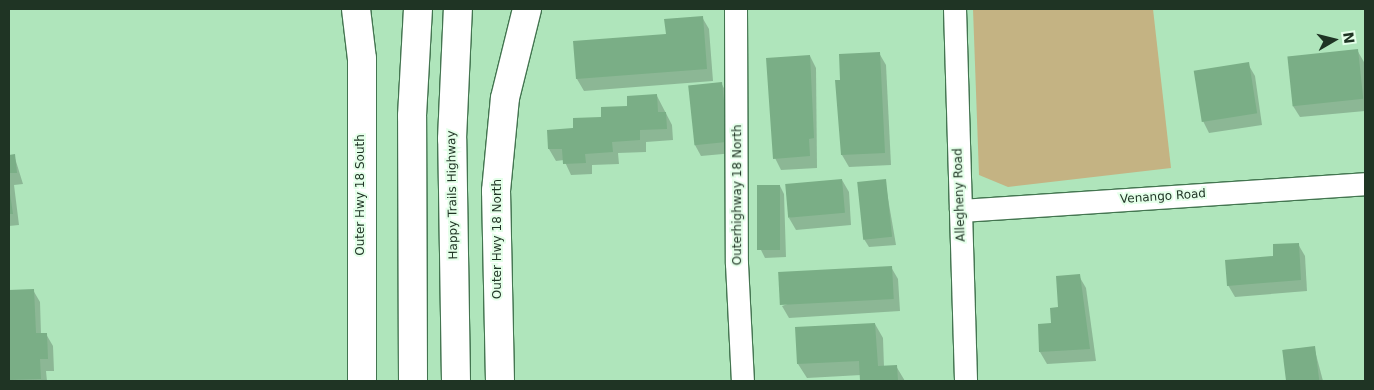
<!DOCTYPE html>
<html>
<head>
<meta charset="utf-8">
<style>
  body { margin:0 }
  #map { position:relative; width:1374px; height:390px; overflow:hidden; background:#afe5bb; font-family:"DejaVu Sans",sans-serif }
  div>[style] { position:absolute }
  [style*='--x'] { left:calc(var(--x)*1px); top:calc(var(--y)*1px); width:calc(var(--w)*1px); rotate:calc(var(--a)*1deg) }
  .green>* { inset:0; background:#c4b383 }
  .shadow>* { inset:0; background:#0003 }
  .building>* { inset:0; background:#7aae86; transform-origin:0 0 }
  .roads { filter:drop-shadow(1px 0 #437550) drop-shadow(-1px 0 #437550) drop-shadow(0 1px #437550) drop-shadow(0 -1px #437550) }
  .minor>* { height:22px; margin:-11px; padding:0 11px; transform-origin:11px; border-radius:11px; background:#fff }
  .tertiary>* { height:28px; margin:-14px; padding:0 14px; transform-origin:14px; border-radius:14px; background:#fff }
  .primary>* { height:28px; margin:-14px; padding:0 14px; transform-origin:14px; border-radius:14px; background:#fff }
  span { translate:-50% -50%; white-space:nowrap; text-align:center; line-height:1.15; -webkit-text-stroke:4px #e4ffe9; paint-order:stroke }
  .street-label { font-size:12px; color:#1f3424 }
  .frame { position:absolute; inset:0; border:10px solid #1f3424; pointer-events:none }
  .north { position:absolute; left:1309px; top:15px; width:50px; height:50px; -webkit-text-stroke:4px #e4ffe9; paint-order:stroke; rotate:82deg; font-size:14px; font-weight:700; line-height:20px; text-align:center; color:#1f3424 }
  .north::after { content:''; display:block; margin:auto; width:18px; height:22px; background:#1f3424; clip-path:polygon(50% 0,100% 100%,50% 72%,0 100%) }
</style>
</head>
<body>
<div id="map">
  <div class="green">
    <i style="clip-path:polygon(973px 9px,1153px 9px,1171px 168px,1008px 187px,979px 175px)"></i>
  </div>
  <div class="shadow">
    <i style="clip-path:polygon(702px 17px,709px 29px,713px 81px,584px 91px,577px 79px,574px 43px,667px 35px)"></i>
    <i style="clip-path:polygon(1357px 50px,1364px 62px,1365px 111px,1300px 117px,1293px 106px)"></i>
    <i style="clip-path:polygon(879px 53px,886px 65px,891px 165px,849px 167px,842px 155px,840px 55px)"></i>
    <i style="clip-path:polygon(810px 56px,816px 68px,817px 168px,781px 170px,775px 158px)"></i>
    <i style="clip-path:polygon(1248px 64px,1255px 76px,1262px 125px,1209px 133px,1203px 121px,1196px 72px)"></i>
    <i style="clip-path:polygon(721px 83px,728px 95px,734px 153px,701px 156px,695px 145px)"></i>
    <i style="clip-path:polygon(657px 96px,672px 125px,673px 140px,646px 142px,646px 152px,618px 153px,619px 164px,592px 165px,592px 174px,571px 175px,564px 160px,556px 161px,549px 149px,548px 131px,574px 129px)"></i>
    <i style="clip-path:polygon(14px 155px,23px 184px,14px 185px,19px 225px,9px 226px,9px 156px)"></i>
    <i style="clip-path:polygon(842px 180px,849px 192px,851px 225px,796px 230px,789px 218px)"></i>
    <i style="clip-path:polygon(885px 181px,896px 245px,869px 247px,864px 239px)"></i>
    <i style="clip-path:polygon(780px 186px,784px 194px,786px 257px,765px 258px,761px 250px)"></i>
    <i style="clip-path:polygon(1298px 244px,1305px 256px,1307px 291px,1235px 297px,1228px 285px)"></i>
    <i style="clip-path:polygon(891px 267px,898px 279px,900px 311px,789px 318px,782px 306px)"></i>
    <i style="clip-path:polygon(1079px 276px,1086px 288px,1096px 361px,1047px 364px,1040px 352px)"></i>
    <i style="clip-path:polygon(33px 290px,40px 302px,41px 334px,46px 334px,53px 346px,54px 371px,46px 371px,47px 381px,9px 381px,9px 350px,13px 350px)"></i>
    <i style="clip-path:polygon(875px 324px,883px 338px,884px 367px,896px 366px,905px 381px,861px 381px,861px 375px,807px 378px,798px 364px)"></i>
    <i style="clip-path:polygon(1314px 347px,1323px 381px,1287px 381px,1283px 350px)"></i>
  </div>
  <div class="building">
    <i style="clip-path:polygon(703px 16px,707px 69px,576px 79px,573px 41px,666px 34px,664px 19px)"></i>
    <i style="left:1358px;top:49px;width:50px;height:71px;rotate:84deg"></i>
    <i style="clip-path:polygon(880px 52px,885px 153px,841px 155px,835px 80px,840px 80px,839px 54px)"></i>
    <i style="clip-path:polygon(810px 55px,814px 138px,809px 139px,810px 156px,773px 159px,766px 58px)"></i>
    <i style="left:1249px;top:62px;width:52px;height:56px;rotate:81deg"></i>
    <i style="left:722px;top:82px;width:60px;height:34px;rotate:84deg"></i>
    <i style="clip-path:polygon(657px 94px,658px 112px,666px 112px,667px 129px,640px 130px,640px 140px,612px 142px,613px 152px,585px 154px,586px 163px,563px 164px,562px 149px,548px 149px,547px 130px,573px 128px,573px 118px,601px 117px,601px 107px,627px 106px,627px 96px)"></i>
    <i style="clip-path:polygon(15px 154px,17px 173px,9px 173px,9px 155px)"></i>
    <i style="left:842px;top:179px;width:34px;height:57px;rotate:85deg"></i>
    <i style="left:886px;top:179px;width:58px;height:29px;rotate:84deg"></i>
    <i style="left:757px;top:185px;width:23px;height:65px"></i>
    <i style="clip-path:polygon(9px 187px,13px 214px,9px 214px)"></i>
    <i style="clip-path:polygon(1299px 243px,1301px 280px,1227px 286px,1225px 260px,1273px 256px,1273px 244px)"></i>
    <i style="left:892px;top:266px;width:33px;height:114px;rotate:87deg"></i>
    <i style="clip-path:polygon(1080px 274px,1090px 349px,1039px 352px,1038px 324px,1051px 323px,1050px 308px,1058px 307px,1056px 276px)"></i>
    <i style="clip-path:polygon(34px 289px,36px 333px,47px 333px,48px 359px,40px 359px,41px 379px,9px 380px,9px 290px)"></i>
    <i style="clip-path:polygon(875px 323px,878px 366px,897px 365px,898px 381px,860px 381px,859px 361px,797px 364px,795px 327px)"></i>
    <i style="left:1315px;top:346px;width:35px;height:33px;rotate:83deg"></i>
  </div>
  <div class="roads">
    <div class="minor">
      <i style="--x:736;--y:9;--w:255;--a:89.8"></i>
      <i style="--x:737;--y:264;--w:117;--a:87.1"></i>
      <i style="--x:955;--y:9;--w:372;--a:88.3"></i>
      <i style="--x:961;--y:211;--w:405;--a:-3.8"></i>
    </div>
    <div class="tertiary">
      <i style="--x:356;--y:9;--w:50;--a:83.2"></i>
      <i style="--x:362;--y:59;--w:322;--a:90"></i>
      <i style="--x:500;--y:381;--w:190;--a:-91.2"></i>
      <i style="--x:496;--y:191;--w:93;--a:-84.5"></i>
      <i style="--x:505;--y:98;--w:92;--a:-76.1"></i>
    </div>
    <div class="primary">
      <i style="--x:413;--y:381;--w:265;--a:-90.2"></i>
      <i style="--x:412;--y:116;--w:107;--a:-86.8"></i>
      <i style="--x:456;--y:381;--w:242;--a:-90.9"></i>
      <i style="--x:452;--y:139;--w:130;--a:-87.4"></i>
    </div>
  </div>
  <div class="street-label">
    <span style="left:361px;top:195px;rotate:-90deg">Outer Hwy 18 South</span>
    <span style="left:453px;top:195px;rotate:-91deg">Happy Trails Highway</span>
    <span style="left:738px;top:195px;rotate:-90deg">Outerhighway 18 North</span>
    <span style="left:960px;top:195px;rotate:-92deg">Allegheny Road</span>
    <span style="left:1163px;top:197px;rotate:-4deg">Venango Road</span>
    <span style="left:498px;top:239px;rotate:-90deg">Outer Hwy 18 North</span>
  </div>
  <div class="frame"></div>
  <div class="north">N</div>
</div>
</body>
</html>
